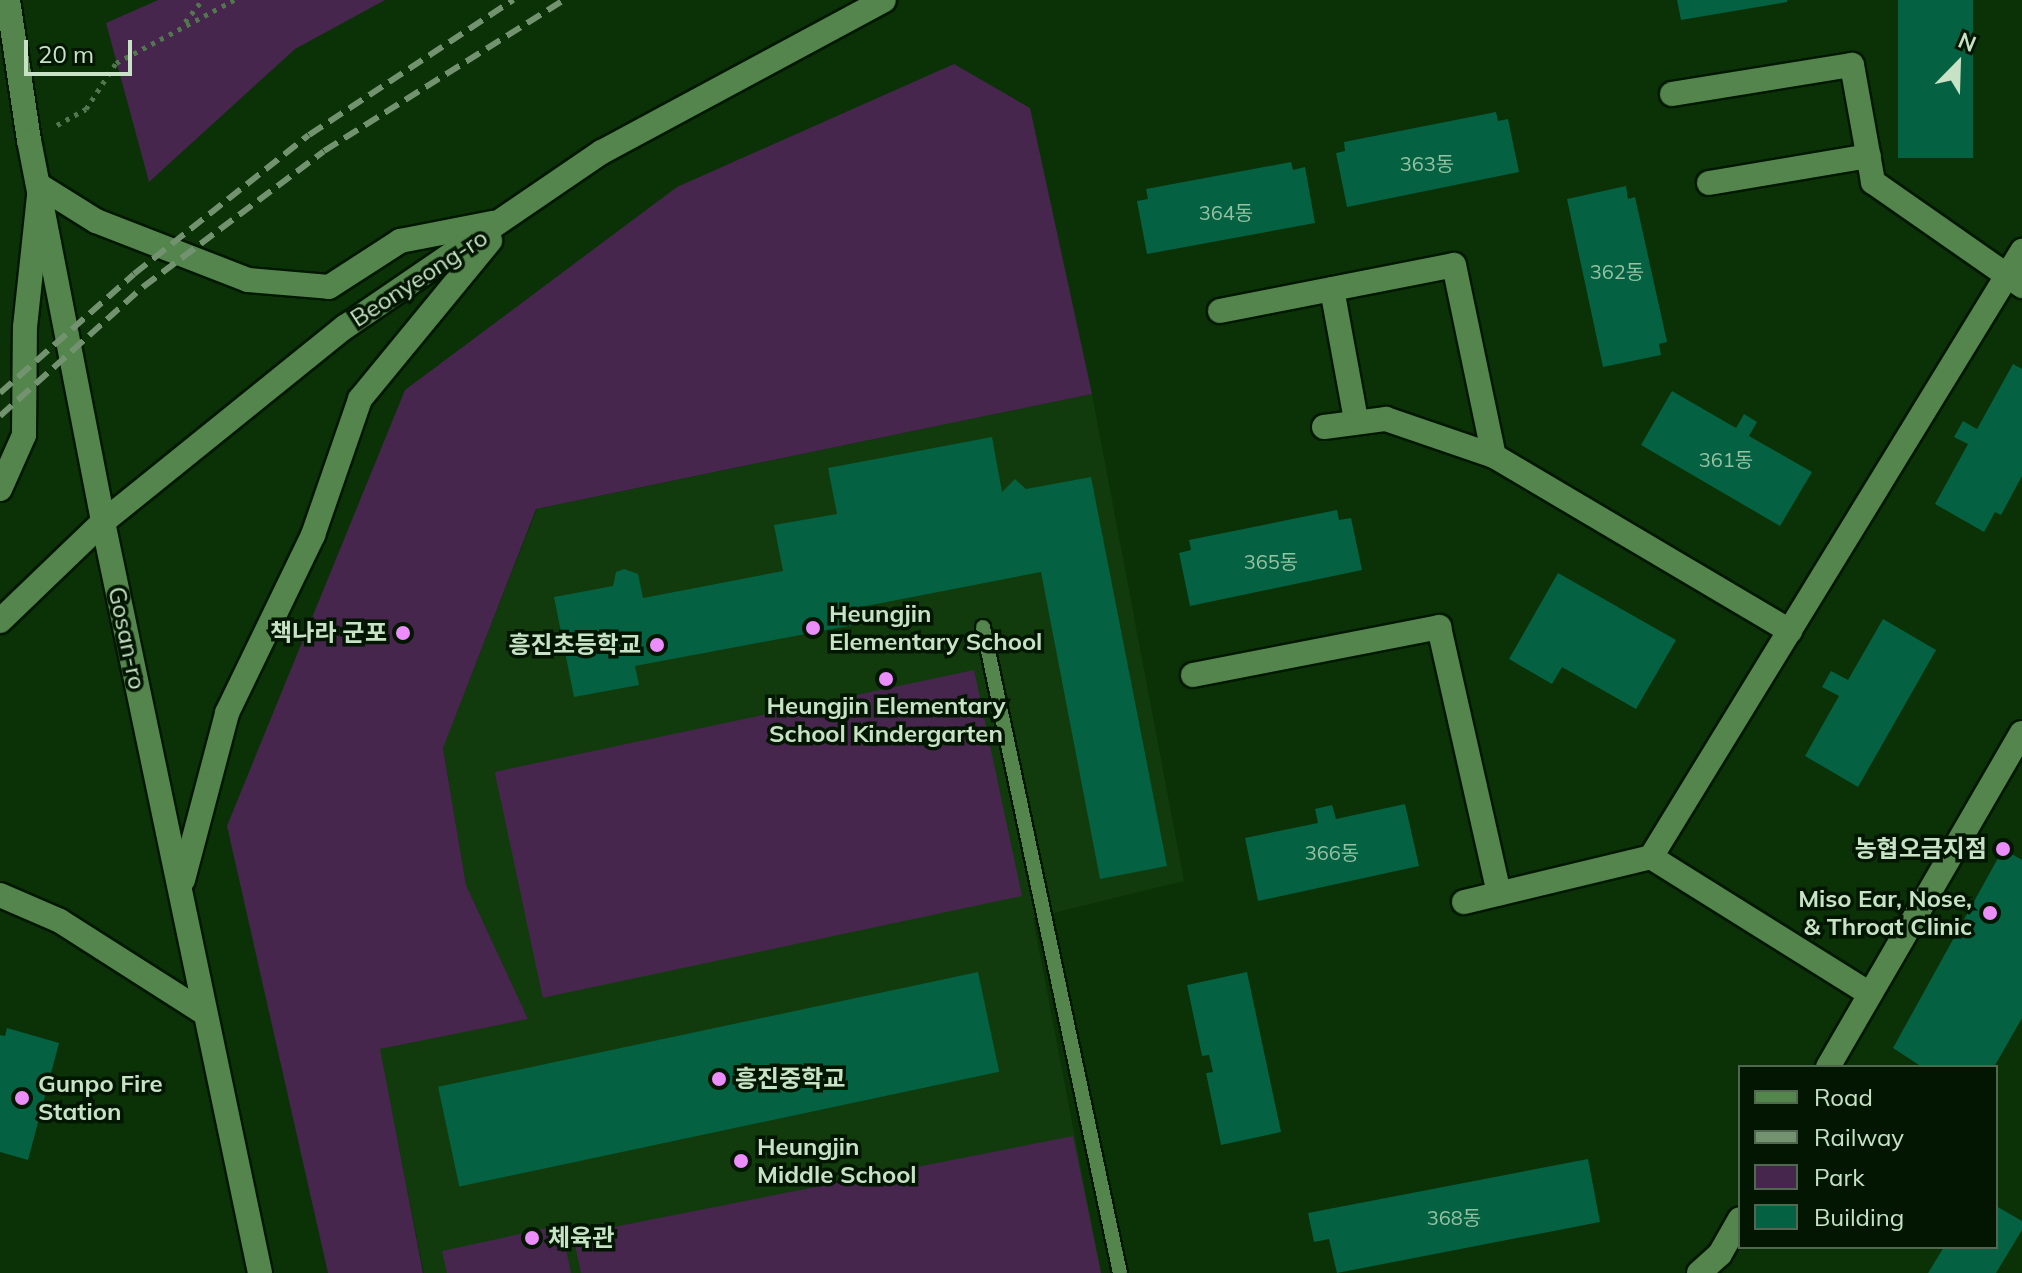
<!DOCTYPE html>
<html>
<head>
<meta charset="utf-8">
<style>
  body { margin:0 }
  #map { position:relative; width:2022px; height:1273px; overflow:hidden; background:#0b3107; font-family:Mulish,"Noto Sans KR",sans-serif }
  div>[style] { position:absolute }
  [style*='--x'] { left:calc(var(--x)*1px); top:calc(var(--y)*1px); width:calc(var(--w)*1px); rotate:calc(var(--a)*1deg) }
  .built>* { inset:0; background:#113b0c }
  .green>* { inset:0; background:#46264c; transform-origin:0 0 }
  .building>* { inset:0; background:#046141; transform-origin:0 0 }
  .path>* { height:5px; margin-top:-2.5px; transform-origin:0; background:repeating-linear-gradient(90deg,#537550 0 4px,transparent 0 10px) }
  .roads { filter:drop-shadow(2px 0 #001700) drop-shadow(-2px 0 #001700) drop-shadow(0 2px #001700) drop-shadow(0 -2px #001700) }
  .service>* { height:14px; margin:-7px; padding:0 7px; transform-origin:7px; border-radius:7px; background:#53854c }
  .minor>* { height:24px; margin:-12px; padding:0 12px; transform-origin:12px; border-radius:12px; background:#53854c }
  .tertiary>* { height:24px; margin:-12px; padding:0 12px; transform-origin:12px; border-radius:12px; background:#53854c }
  .rail>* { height:6px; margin-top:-3px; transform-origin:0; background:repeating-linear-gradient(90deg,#739370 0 16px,transparent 0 24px) }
  .dots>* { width:22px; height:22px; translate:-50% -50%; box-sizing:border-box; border:4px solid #031602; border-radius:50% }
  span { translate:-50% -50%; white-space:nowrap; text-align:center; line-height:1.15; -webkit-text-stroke:7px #031602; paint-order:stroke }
  .number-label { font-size:20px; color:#96c2a3 }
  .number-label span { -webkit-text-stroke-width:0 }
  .street-label { font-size:24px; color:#c7e2c4 }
  .poi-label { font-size:24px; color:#c7e2c4; font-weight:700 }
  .left { translate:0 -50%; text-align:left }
  .right { translate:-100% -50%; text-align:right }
  .legend { position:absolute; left:1738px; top:1065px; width:260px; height:184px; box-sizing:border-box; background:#031602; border:2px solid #516850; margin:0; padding:10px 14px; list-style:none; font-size:24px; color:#c7e2c4 }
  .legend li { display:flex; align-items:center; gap:16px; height:40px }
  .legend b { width:40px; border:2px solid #516850 }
  .north { position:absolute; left:1918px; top:24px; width:80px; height:80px; -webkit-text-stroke:6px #031602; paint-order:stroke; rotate:23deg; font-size:22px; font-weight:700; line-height:32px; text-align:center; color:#c7e2c4 }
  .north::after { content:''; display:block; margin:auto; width:28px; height:36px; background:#c7e2c4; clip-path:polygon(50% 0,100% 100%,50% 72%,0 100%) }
  .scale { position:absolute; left:24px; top:40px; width:108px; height:36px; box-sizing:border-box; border:4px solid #c7e2c4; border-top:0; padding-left:10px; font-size:24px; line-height:28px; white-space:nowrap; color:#c7e2c4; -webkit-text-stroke:6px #031602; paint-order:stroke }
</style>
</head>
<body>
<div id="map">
  <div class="built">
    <i style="clip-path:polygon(1092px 394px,1184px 881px,1033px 918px,1101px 1273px,424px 1273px,379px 1049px,528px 1019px,466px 885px,443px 747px,537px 509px)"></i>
  </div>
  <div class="green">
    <i style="clip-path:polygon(158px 0,385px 0,295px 49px,149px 182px,106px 23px)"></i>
    <i style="clip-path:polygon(954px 64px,1030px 108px,1092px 394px,536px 509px,443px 748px,466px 885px,528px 1019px,380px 1049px,423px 1273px,328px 1273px,227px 826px,405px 390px,677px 187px)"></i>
    <i style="left:974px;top:670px;width:231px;height:490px;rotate:78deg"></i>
    <i style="clip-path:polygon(1073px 1136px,1101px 1273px,581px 1273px,573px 1235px)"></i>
    <i style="clip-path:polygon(561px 1225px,571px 1273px,447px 1273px,442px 1251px)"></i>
  </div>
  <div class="building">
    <i style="clip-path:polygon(1677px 0,1787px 0,1787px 2px,1681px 20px)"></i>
    <i style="left:1898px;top:0;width:75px;height:158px"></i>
    <i style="clip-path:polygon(1496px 112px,1498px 121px,1508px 119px,1519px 172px,1347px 207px,1336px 153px,1345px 151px,1344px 142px)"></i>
    <i style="clip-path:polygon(1291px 162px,1293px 170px,1305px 167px,1315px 223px,1147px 254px,1137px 201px,1148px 199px,1146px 189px)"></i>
    <i style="clip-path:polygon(1626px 186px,1628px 199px,1635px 197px,1667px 342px,1659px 344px,1661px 355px,1603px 367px,1567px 199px)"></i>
    <i style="clip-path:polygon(2013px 364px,2022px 369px,2022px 476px,2001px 515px,1995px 512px,1984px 532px,1935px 504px,1968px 444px,1954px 437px,1963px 421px,1977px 429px)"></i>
    <i style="clip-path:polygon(1672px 391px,1736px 428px,1744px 414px,1757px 422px,1749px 436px,1812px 472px,1780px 526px,1641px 445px)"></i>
    <i style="clip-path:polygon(992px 437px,1002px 492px,1015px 479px,1026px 489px,1091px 477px,1167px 866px,1100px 879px,1041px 572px,861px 607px,864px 623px,635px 666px,639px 685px,574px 697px,554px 597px,613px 586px,616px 572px,624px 569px,638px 574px,643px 598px,783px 571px,774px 525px,837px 514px,828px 468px)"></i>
    <i style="clip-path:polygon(1337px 510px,1339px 520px,1351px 518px,1362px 570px,1190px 606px,1179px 553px,1191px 550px,1189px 540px)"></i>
    <i style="clip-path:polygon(1558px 573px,1676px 640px,1636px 709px,1562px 667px,1552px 684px,1509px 659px)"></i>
    <i style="clip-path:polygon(1883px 619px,1936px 650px,1858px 787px,1805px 756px,1839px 696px,1822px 687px,1831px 671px,1848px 680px)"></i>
    <i style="clip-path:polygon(1405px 804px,1419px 866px,1258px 901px,1245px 838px,1318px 823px,1315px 809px,1332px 805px,1336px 819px)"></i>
    <i style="clip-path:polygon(2003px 849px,2022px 860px,2022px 1018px,1994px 1067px,1922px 1067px,1893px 1048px)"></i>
    <i style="left:978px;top:972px;width:102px;height:552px;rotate:78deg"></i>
    <i style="clip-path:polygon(1247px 972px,1281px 1132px,1221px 1145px,1206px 1073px,1213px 1072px,1209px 1055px,1202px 1056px,1187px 985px)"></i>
    <i style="clip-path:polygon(7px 1028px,59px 1043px,28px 1160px,0 1152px,0 1035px,5px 1036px)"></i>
    <i style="clip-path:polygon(1588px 1159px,1600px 1222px,1337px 1273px,1329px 1239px,1314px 1242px,1308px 1213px)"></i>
    <i style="clip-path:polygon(1996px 1206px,2022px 1221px,2022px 1230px,1996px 1273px,1928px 1273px,1944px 1247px,1996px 1247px)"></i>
  </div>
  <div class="path">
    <i style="--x:185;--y:22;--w:28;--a:-52"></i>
    <i style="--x:57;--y:125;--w:33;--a:-29"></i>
    <i style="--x:86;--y:109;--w:55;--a:-56.9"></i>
    <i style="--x:116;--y:63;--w:134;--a:-28.1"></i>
  </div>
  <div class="roads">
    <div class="service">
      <i style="--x:983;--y:627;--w:660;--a:78.03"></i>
    </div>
    <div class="minor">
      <i style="--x:1672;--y:94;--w:182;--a:-9.2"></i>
      <i style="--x:1852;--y:65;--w:119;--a:79.8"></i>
      <i style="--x:1873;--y:182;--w:182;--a:34.9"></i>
      <i style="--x:1709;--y:183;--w:162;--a:-9.6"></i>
      <i style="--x:1332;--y:289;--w:133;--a:79.6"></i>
      <i style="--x:1220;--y:311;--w:238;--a:-11.1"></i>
      <i style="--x:1454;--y:265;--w:195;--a:78.2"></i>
      <i style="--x:1494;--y:456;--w:344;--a:30.6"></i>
      <i style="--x:1324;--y:427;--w:63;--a:-7.4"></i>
      <i style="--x:1386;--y:419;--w:114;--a:18.9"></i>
      <i style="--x:1193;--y:675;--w:251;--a:-11"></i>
      <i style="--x:1439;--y:627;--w:273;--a:77.3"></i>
      <i style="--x:1464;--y:902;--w:192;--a:-13.5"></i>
      <i style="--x:1870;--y:994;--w:258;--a:-148"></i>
      <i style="--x:1651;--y:857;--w:711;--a:-58.52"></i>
      <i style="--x:1828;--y:1067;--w:386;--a:-59.9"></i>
      <i style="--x:1699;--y:1273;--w:28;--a:-42"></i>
      <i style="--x:1720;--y:1254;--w:40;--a:-60.3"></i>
    </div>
    <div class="tertiary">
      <i style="--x:8;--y:0;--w:142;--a:81.5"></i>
      <i style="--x:29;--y:140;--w:389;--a:79"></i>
      <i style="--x:103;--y:522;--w:767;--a:78.19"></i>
      <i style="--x:0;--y:489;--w:59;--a:-66"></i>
      <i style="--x:24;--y:435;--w:108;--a:-89.5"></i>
      <i style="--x:25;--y:327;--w:142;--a:-83.9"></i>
      <i style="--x:40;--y:186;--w:66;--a:32"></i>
      <i style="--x:96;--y:221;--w:163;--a:21.2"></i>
      <i style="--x:248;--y:280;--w:81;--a:4.9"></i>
      <i style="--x:329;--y:287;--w:85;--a:-32.9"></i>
      <i style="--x:400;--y:241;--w:95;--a:-11"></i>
      <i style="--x:0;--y:621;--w:143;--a:-43.9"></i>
      <i style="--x:103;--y:522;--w:311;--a:-38.9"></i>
      <i style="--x:345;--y:327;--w:311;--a:-34.3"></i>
      <i style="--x:602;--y:152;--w:320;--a:-28.3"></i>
      <i style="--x:183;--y:880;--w:173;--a:-75.2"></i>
      <i style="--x:227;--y:713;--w:198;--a:-64.2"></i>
      <i style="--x:313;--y:535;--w:144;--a:-70.9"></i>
      <i style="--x:360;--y:399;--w:205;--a:-50.6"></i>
      <i style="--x:0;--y:895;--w:65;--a:23.4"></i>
      <i style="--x:60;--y:921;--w:169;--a:32.5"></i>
    </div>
  </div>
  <div class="rail">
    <i style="--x:0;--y:393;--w:179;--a:-41.6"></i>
    <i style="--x:134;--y:274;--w:223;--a:-38.5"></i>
    <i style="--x:309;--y:135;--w:245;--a:-33.5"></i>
    <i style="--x:0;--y:416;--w:193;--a:-42.1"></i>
    <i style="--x:143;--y:287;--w:226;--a:-36.9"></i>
    <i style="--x:324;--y:151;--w:284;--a:-32.2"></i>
  </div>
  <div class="dots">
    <i style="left:813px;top:628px;background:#eb8dfb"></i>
    <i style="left:403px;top:633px;background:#eb8dfb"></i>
    <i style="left:657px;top:645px;background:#eb8dfb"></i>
    <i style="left:886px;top:679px;background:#eb8dfb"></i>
    <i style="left:2003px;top:849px;background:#eb8dfb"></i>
    <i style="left:1990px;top:913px;background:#eb8dfb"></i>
    <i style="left:719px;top:1079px;background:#eb8dfb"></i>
    <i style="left:22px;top:1098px;background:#eb8dfb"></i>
    <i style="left:741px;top:1161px;background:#eb8dfb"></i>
    <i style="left:532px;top:1238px;background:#eb8dfb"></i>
  </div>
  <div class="number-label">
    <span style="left:1427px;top:163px">363동</span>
    <span style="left:1226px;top:212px">364동</span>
    <span style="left:1617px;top:271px">362동</span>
    <span style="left:1726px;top:459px">361동</span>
    <span style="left:1271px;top:561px">365동</span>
    <span style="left:1332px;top:852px">366동</span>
    <span style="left:1454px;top:1217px">368동</span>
  </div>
  <div class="street-label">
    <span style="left:419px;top:278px;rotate:-33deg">Beonyeong-ro</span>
    <span style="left:127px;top:638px;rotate:78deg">Gosan-ro</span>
  </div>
  <div class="poi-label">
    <span class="left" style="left:829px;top:628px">Heungjin<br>Elementary School</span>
    <span class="right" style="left:387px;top:633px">책나라 군포</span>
    <span class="right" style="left:641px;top:645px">흥진초등학교</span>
    <span style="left:886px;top:720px">Heungjin Elementary<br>School Kindergarten</span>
    <span class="right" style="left:1987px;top:849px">농협오금지점</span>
    <span class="right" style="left:1972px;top:913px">Miso Ear, Nose,<br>&amp; Throat Clinic</span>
    <span class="left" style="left:735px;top:1079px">흥진중학교</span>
    <span class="left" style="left:38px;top:1098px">Gunpo Fire<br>Station</span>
    <span class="left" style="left:757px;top:1161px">Heungjin<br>Middle School</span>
    <span class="left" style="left:548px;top:1238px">체육관</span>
  </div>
  <ul class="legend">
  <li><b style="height:10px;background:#53854c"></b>Road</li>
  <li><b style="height:10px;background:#739370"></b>Railway</li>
  <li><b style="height:22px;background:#46264c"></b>Park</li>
  <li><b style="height:22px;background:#046141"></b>Building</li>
  </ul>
  <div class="north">N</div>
  <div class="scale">20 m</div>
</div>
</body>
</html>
